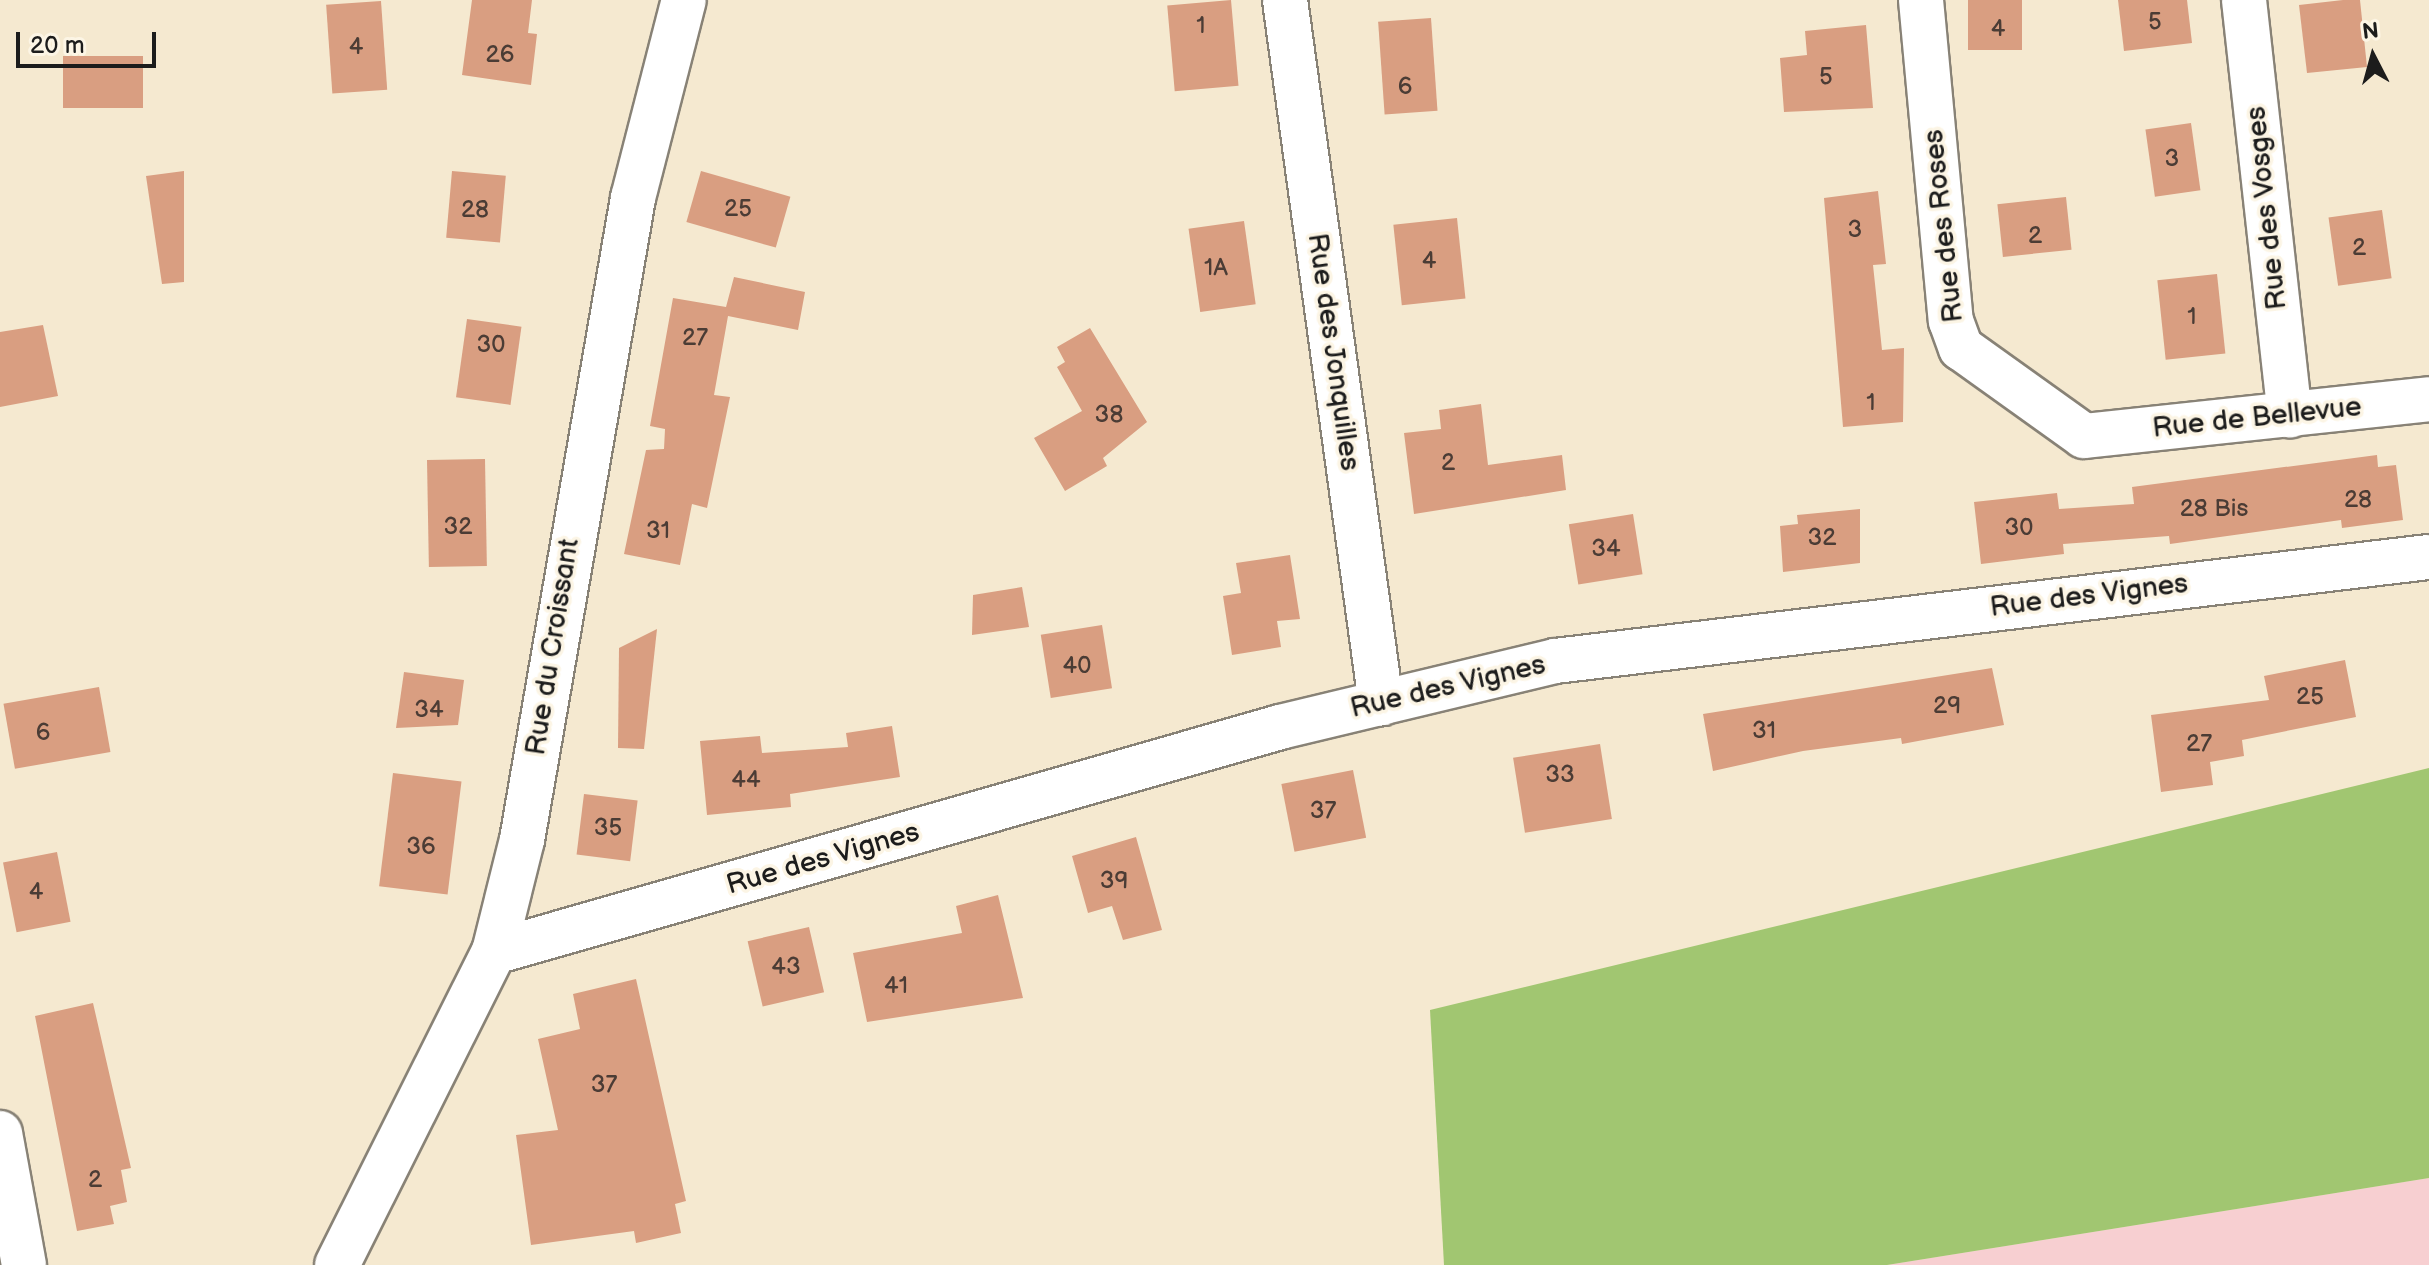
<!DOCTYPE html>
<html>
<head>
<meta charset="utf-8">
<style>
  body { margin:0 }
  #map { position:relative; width:2429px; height:1265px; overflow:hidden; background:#f5e9d0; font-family:"Balsamiq Sans",sans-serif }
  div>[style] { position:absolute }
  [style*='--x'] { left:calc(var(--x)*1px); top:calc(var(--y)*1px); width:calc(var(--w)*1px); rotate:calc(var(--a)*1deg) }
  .built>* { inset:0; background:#f7cfd1 }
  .green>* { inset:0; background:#a1c671 }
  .building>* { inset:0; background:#d99e81; transform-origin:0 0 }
  .roads { filter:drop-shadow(2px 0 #888276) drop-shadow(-2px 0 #888276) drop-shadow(0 2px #888276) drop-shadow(0 -2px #888276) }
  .minor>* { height:44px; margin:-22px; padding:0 22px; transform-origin:22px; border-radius:22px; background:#fff }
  span { translate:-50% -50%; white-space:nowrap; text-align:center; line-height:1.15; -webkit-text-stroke:7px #fcf5e5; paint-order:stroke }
  .number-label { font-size:24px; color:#4b3c35 }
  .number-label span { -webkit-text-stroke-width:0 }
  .street-label { font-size:28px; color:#1c1c1c }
  .north { position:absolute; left:2333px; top:16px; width:80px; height:80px; -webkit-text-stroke:6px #fcf5e5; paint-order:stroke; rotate:354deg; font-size:22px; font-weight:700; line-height:32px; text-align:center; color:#1c1c1c }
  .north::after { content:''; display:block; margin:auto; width:28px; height:36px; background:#1c1c1c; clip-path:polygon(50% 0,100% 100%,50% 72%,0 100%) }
  .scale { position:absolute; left:16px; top:32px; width:140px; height:36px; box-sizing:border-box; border:4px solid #1c1c1c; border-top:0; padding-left:10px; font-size:24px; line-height:28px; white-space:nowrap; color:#1c1c1c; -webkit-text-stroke:6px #fcf5e5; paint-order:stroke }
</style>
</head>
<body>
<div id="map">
  <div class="built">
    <i style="clip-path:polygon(2429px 1178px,2429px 1265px,1887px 1265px)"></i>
  </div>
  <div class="green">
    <i style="clip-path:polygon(2429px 768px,2429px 1178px,1887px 1265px,1444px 1265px,1430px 1010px)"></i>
  </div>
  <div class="building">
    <i style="clip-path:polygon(472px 0,532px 0,528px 33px,537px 34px,531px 85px,462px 75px)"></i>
    <i style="left:1231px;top:0;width:86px;height:64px;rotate:85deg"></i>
    <i style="left:1968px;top:0;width:54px;height:50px"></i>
    <i style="clip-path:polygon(2118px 0,2187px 0,2192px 43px,2124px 51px)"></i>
    <i style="clip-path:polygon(2343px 0,2360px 0,2367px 67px,2307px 73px,2299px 5px)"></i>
    <i style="left:381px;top:1px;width:89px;height:55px;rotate:86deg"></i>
    <i style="left:1431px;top:18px;width:93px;height:53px;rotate:86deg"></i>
    <i style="clip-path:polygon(1866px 25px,1873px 108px,1784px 112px,1780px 58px,1807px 55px,1805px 31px)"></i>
    <i style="left:63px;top:56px;width:80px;height:52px"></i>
    <i style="left:2191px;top:123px;width:68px;height:46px;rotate:82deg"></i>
    <i style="clip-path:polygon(184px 171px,184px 282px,162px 284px,146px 176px)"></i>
    <i style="left:452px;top:171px;width:54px;height:67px;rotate:5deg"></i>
    <i style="left:701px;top:171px;width:93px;height:53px;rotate:16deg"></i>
    <i style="clip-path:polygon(1878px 191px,1886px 264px,1873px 265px,1882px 350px,1904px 348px,1903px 422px,1843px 427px,1824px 198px)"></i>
    <i style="left:2066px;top:197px;width:53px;height:69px;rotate:84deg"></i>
    <i style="left:2382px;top:210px;width:69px;height:54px;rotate:82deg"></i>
    <i style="left:1457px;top:218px;width:81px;height:64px;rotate:84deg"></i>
    <i style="left:1244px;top:221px;width:84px;height:56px;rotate:82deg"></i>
    <i style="left:2217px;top:274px;width:80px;height:60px;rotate:84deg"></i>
    <i style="clip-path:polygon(734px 277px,805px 292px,798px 330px,728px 316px,714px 395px,730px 397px,707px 508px,692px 504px,680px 565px,624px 554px,646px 450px,664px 449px,665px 429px,650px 426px,673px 298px,726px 307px)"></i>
    <i style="left:467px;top:319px;width:55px;height:79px;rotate:8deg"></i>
    <i style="clip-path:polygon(43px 325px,58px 396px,0 407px,0 332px)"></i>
    <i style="clip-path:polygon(1090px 328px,1147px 422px,1103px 458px,1107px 466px,1065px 491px,1034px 438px,1082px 411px,1057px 367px,1065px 362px,1057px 347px)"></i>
    <i style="clip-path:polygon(1481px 404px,1488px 465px,1562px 455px,1566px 490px,1414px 514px,1404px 433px,1441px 429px,1439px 410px)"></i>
    <i style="clip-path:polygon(2377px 455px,2378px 467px,2396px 465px,2403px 520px,2342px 528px,2341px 520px,2170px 544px,2169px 536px,2063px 544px,2064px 554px,1981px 564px,1974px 502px,2057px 493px,2059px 509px,2134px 504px,2132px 487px)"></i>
    <i style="left:485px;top:459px;width:107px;height:58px;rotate:89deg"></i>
    <i style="clip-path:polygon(1860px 509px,1860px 563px,1783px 572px,1780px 526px,1798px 524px,1797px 515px)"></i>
    <i style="left:1633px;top:514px;width:61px;height:65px;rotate:81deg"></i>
    <i style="clip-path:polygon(1290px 555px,1300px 619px,1277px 621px,1281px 647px,1232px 655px,1223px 596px,1241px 593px,1236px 563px)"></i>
    <i style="clip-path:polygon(1022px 587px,1029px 627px,972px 635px,973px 595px)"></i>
    <i style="left:1102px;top:625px;width:64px;height:62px;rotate:81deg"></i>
    <i style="clip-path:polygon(657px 629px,644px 749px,618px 748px,619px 648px)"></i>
    <i style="clip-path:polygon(2345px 660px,2356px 717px,2242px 740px,2244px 756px,2210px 762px,2213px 785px,2161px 792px,2151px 715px,2269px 700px,2264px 676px)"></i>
    <i style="clip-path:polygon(1992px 668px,2004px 725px,1902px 744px,1901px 738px,1803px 751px,1713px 771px,1703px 714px)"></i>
    <i style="clip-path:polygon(404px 672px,464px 680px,458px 725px,396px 728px)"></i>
    <i style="left:99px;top:687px;width:66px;height:97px;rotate:80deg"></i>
    <i style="clip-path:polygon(892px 726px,900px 777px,790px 794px,791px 807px,707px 815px,700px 741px,760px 736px,762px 753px,848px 747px,846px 733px)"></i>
    <i style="left:1600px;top:744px;width:76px;height:88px;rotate:81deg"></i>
    <i style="left:1353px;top:770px;width:69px;height:73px;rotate:79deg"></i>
    <i style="left:393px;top:773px;width:69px;height:114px;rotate:7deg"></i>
    <i style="left:584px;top:794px;width:54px;height:61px;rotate:7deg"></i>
    <i style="clip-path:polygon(1136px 837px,1162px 930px,1123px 940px,1112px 906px,1088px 913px,1072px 856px)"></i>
    <i style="left:57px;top:852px;width:71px;height:55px;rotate:79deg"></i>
    <i style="clip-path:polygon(998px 895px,1023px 998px,867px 1022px,853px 953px,962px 933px,956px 906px)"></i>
    <i style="left:809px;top:927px;width:67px;height:63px;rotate:77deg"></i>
    <i style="clip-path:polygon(636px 979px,686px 1201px,675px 1204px,681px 1233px,636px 1243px,634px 1231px,531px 1245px,516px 1135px,558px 1130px,538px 1039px,580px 1029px,573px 994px)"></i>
    <i style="clip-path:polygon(93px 1003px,131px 1168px,121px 1170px,127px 1202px,110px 1206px,114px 1224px,77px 1231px,35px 1016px)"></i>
  </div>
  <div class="roads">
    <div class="minor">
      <i style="--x:1285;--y:0;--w:710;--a:82.22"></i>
      <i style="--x:1921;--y:0;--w:322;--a:84.7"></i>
      <i style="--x:1951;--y:321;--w:29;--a:70"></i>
      <i style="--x:1961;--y:348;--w:151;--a:35.6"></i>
      <i style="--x:2084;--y:436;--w:347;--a:-6.1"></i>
      <i style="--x:2244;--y:0;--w:418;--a:83.7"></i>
      <i style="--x:494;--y:952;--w:818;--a:-15.97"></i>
      <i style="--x:1280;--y:727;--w:283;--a:-13.5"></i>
      <i style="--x:1555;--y:661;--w:880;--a:-6.79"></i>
      <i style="--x:0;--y:1133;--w:134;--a:79.7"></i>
      <i style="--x:337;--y:1265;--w:350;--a:-63.4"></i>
      <i style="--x:494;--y:952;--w:115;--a:-76"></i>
      <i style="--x:522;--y:840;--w:652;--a:-80.19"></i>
      <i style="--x:633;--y:198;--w:204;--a:-75.6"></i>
    </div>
  </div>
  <div class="number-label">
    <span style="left:2155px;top:22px">5</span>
    <span style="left:1201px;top:26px">1</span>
    <span style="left:1998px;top:29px">4</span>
    <span style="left:356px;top:47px">4</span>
    <span style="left:500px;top:55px">26</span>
    <span style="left:1826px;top:77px">5</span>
    <span style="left:1405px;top:87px">6</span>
    <span style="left:2172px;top:159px">3</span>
    <span style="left:738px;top:209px">25</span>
    <span style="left:475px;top:210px">28</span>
    <span style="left:1855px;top:230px">3</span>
    <span style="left:2035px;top:236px">2</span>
    <span style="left:2359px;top:248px">2</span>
    <span style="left:1429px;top:261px">4</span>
    <span style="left:1216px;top:268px">1A</span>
    <span style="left:2192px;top:317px">1</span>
    <span style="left:695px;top:338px">27</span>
    <span style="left:491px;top:345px">30</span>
    <span style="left:1871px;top:403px">1</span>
    <span style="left:1109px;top:415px">38</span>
    <span style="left:1448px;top:463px">2</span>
    <span style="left:2358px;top:500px">28</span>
    <span style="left:2214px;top:509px">28 Bis</span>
    <span style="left:458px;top:527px">32</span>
    <span style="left:2019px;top:528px">30</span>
    <span style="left:658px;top:531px">31</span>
    <span style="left:1822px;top:538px">32</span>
    <span style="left:1606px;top:549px">34</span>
    <span style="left:1077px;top:666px">40</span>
    <span style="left:2310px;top:697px">25</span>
    <span style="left:1947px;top:706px">29</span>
    <span style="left:429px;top:710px">34</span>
    <span style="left:1764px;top:731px">31</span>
    <span style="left:43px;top:733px">6</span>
    <span style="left:2199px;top:744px">27</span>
    <span style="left:1560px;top:775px">33</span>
    <span style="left:746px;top:780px">44</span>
    <span style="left:1323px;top:811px">37</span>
    <span style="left:608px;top:828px">35</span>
    <span style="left:421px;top:847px">36</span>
    <span style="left:1114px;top:881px">39</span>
    <span style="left:36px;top:892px">4</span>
    <span style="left:786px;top:967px">43</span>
    <span style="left:896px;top:986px">41</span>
    <span style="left:604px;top:1085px">37</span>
    <span style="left:95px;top:1180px">2</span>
  </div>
  <div class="street-label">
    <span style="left:2267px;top:208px;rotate:-96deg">Rue des Vosges</span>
    <span style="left:1944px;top:226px;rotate:-96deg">Rue des Roses</span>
    <span style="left:1333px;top:352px;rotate:82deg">Rue des Jonquilles</span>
    <span style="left:2257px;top:418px;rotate:-6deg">Rue de Bellevue</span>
    <span style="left:2089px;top:596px;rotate:-7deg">Rue des Vignes</span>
    <span style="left:553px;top:647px;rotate:-81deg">Rue du Croissant</span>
    <span style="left:1448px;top:687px;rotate:-13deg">Rue des Vignes</span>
    <span style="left:823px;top:859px;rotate:-16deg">Rue des Vignes</span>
  </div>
  <div class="north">N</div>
  <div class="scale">20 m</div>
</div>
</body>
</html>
